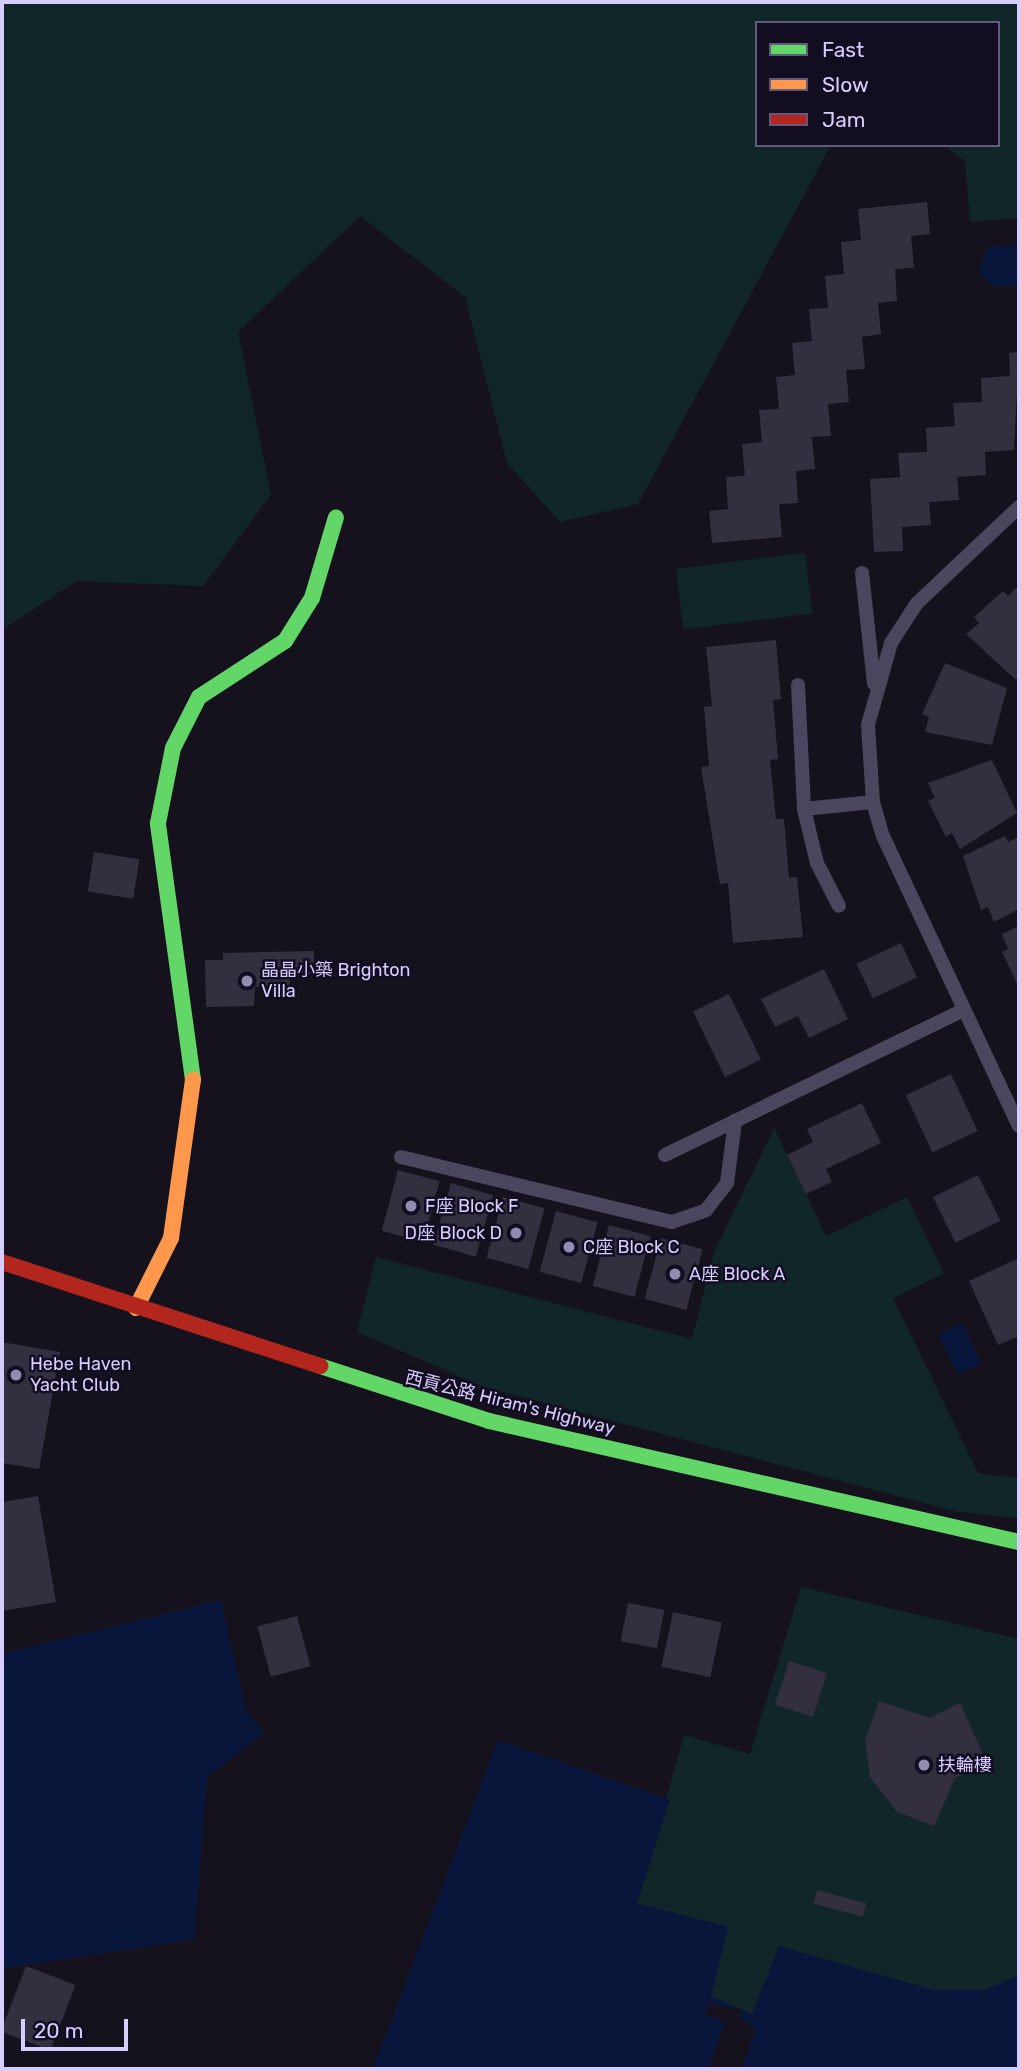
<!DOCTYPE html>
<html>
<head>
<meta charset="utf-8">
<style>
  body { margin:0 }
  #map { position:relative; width:1021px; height:2071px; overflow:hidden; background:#15121d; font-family:Rubik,"Noto Sans TC",sans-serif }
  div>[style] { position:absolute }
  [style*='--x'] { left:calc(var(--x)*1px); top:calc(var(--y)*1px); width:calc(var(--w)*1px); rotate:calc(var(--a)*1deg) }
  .green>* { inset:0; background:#112629; transform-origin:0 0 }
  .water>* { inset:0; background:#09163c; transform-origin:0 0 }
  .pier>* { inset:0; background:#15121d }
  .building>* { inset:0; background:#332f3f; transform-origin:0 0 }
  .lane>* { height:14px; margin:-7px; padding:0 7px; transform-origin:7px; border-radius:7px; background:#4a465e }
  .fast>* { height:16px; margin:-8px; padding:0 8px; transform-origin:8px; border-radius:8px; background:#63d668 }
  .slow>* { height:16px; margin:-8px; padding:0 8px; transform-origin:8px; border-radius:8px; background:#ff974d }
  .jam>* { height:16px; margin:-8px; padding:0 8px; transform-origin:8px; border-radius:8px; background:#b3261e }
  .dots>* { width:19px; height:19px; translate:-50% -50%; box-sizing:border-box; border:4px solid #130d21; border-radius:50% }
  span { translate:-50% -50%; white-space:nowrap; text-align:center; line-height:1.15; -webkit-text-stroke:5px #130d21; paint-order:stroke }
  .poi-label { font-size:18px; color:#d8cdff }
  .left { translate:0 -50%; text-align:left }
  .right { translate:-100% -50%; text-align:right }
  .street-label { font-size:18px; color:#d8cdff }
  .frame { position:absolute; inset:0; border:4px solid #d8cdff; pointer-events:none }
  .legend { position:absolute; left:755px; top:21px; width:245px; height:126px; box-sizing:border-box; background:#130d21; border:2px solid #625a7a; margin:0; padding:9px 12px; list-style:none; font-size:21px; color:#d8cdff }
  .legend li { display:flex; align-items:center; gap:14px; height:35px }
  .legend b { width:35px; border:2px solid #625a7a }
  .scale { position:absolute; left:21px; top:2019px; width:107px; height:32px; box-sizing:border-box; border:4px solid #d8cdff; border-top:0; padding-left:9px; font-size:21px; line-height:24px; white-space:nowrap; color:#d8cdff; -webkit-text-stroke:5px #130d21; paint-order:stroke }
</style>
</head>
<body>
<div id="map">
  <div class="green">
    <i style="clip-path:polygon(2px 2px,1019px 2px,1019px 218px,970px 222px,965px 161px,943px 145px,998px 145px,998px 23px,757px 23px,757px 145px,831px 145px,638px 504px,560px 522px,507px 463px,465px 297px,360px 216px,238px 332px,271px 495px,203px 586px,77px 581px,2px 630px)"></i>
    <i style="left:805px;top:553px;width:61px;height:130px;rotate:83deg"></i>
    <i style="clip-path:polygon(774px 1128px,826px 1236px,907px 1197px,944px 1273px,893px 1298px,978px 1473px,1019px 1478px,1019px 1518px,958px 1512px,484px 1387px,357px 1332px,376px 1257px,692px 1339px,714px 1252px)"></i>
    <i style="clip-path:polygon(801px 1587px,1019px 1639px,1019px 2069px,752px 2014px,740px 2017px,711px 1996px,637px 1903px,684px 1735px,750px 1754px)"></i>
  </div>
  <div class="water">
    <i style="clip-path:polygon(1019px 245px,1019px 285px,993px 287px,979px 272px,983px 257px,990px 247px)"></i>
    <i style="left:962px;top:1323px;width:45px;height:26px;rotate:65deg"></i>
    <i style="clip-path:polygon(221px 1600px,245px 1708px,264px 1733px,207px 1777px,194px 1939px,2px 1969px,2px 1654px)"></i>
    <i style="clip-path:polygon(498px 1740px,670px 1800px,637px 1903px,728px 1927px,711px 1996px,752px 2014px,779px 1946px,934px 1990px,984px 1990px,1019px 1975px,1019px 2069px,373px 2069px)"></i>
  </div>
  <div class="pier">
    <i style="clip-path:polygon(709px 2003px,742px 2010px,740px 2018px,756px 2029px,742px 2069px,708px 2069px,725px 2022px,704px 2014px)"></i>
  </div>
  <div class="building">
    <i style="clip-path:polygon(927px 202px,930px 234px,911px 236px,914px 268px,895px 269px,897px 301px,878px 303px,881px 334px,862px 337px,865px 369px,846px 370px,849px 402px,828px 404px,831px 436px,812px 437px,815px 469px,796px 471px,798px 503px,779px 504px,782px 537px,712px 543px,709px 511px,728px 509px,726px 477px,745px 476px,742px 444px,762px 442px,759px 410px,779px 409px,776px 377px,795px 375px,792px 343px,812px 341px,809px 309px,828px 308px,825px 276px,844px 274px,841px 242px,861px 240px,858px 209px)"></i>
    <i style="clip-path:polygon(1019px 352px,1014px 450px,985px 452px,986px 475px,957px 477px,959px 500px,929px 502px,931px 525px,902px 527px,903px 551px,874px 552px,870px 479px,900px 477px,898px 453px,927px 452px,926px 428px,955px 426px,953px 403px,982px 402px,981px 378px,1010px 376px,1009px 353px)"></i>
    <i style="clip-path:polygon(1019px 585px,1019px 677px,1016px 680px,966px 634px,979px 623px,974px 617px,1003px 591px,1008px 596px)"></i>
    <i style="clip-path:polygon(776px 640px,781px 699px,773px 700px,778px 759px,770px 760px,776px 819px,784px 819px,789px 878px,797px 877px,803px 937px,733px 943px,728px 883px,720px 884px,701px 767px,709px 766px,704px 707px,712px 706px,706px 647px)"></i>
    <i style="clip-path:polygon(945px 663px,1007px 688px,992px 745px,925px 732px,929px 717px,922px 714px)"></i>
    <i style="clip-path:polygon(992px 760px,1017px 813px,960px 849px,952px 833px,946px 837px,928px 801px,935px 798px,928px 783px)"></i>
    <i style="clip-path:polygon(1005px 836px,1008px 842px,1019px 837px,1019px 909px,994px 922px,988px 907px,981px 910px,963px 856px)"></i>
    <i style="left:94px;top:852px;width:46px;height:40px;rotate:9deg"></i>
    <i style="clip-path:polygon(1019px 926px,1019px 988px,1002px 952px,1008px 949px,1002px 934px)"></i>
    <i style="left:901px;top:943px;width:38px;height:49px;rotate:65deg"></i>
    <i style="clip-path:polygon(314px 951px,314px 974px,290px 975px,290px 987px,255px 987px,254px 1006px,206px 1007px,205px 960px,223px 960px,223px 953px)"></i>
    <i style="clip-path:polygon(824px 969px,848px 1019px,809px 1038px,798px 1016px,775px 1027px,761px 999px)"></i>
    <i style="left:729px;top:994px;width:73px;height:40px;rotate:64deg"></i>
    <i style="left:951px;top:1074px;width:63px;height:50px;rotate:65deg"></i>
    <i style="clip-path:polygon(862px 1103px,881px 1143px,826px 1169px,832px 1182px,806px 1194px,787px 1155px,813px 1142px,807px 1129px)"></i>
    <i style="left:398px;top:1170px;width:43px;height:63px;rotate:15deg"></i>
    <i style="left:978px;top:1175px;width:51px;height:50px;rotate:64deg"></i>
    <i style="left:451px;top:1183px;width:44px;height:64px;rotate:16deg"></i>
    <i style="left:503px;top:1197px;width:43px;height:63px;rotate:15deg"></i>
    <i style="left:556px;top:1211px;width:43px;height:63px;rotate:15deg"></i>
    <i style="left:609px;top:1225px;width:43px;height:63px;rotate:15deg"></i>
    <i style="left:661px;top:1238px;width:43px;height:63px;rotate:15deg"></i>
    <i style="clip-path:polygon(1019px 1258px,1019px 1336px,998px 1345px,969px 1281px)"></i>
    <i style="clip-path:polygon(2px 1342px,60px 1352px,39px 1469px,2px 1463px)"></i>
    <i style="clip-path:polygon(38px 1496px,56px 1602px,2px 1611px,2px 1502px)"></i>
    <i style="left:628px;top:1603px;width:37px;height:39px;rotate:11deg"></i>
    <i style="left:673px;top:1612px;width:50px;height:56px;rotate:12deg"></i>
    <i style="left:297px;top:1616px;width:52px;height:41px;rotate:75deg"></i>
    <i style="left:789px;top:1661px;width:40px;height:46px;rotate:18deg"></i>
    <i style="clip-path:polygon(879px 1701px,930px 1718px,960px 1703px,987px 1763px,955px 1778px,934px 1826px,897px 1812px,870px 1777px,865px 1740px)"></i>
    <i style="left:817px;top:1890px;width:51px;height:14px;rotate:15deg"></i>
    <i style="left:26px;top:1966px;width:53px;height:70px;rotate:21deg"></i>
  </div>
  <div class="lane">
    <i style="--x:1019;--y:507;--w:140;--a:136.7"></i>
    <i style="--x:917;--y:603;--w:48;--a:123"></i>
    <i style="--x:891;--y:643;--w:85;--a:105.7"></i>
    <i style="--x:868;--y:725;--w:77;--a:86.3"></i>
    <i style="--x:873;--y:802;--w:35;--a:74"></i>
    <i style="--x:883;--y:836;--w:320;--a:64.9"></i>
    <i style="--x:862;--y:573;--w:111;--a:83.8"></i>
    <i style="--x:798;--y:685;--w:124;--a:87.2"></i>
    <i style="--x:804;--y:809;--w:56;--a:76.5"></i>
    <i style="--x:817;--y:863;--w:48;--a:62.9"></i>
    <i style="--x:804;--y:809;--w:69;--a:-5.8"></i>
    <i style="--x:665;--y:1155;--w:332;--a:-25.9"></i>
    <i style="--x:401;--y:1157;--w:279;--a:13.5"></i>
    <i style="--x:672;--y:1222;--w:36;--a:-19"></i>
    <i style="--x:706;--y:1210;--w:34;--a:-52"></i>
    <i style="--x:727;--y:1183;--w:63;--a:-82.6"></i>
  </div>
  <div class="fast">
    <i style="--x:193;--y:1080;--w:259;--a:-97.8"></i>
    <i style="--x:158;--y:823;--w:76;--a:-78.7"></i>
    <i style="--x:173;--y:748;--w:57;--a:-63"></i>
    <i style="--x:199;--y:697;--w:103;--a:-33.1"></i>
    <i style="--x:285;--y:641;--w:51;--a:-57.9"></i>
    <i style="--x:312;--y:598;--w:84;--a:-73.5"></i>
    <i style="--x:320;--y:1366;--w:178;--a:18"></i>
    <i style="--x:489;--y:1421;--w:544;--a:12.86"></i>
  </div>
  <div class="slow">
    <i style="--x:136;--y:1308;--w:78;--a:-63.4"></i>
    <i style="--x:171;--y:1238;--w:160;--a:-82.1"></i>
  </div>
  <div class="jam">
    <i style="--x:2;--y:1262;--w:335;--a:18.1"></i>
  </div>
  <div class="dots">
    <i style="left:247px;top:981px;background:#948cb0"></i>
    <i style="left:411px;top:1206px;background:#948cb0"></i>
    <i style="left:516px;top:1233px;background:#948cb0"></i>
    <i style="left:569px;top:1247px;background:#948cb0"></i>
    <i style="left:675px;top:1274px;background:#948cb0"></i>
    <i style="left:16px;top:1375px;background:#948cb0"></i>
    <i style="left:924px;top:1765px;background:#948cb0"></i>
  </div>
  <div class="poi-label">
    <span class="left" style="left:261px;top:981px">晶晶小築 Brighton<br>Villa</span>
    <span class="left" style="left:425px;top:1206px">F座 Block F</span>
    <span class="right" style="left:502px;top:1233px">D座 Block D</span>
    <span class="left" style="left:583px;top:1247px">C座 Block C</span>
    <span class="left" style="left:689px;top:1274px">A座 Block A</span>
    <span class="left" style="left:30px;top:1375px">Hebe Haven<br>Yacht Club</span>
    <span class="left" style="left:938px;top:1765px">扶輪樓</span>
  </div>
  <div class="street-label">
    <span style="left:510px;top:1403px;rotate:14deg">西貢公路 Hiram's Highway</span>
  </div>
  <div class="frame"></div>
  <ul class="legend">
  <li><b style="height:9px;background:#63d668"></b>Fast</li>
  <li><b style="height:9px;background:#ff974d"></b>Slow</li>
  <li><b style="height:9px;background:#b3261e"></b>Jam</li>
  </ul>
  <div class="scale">20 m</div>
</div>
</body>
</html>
